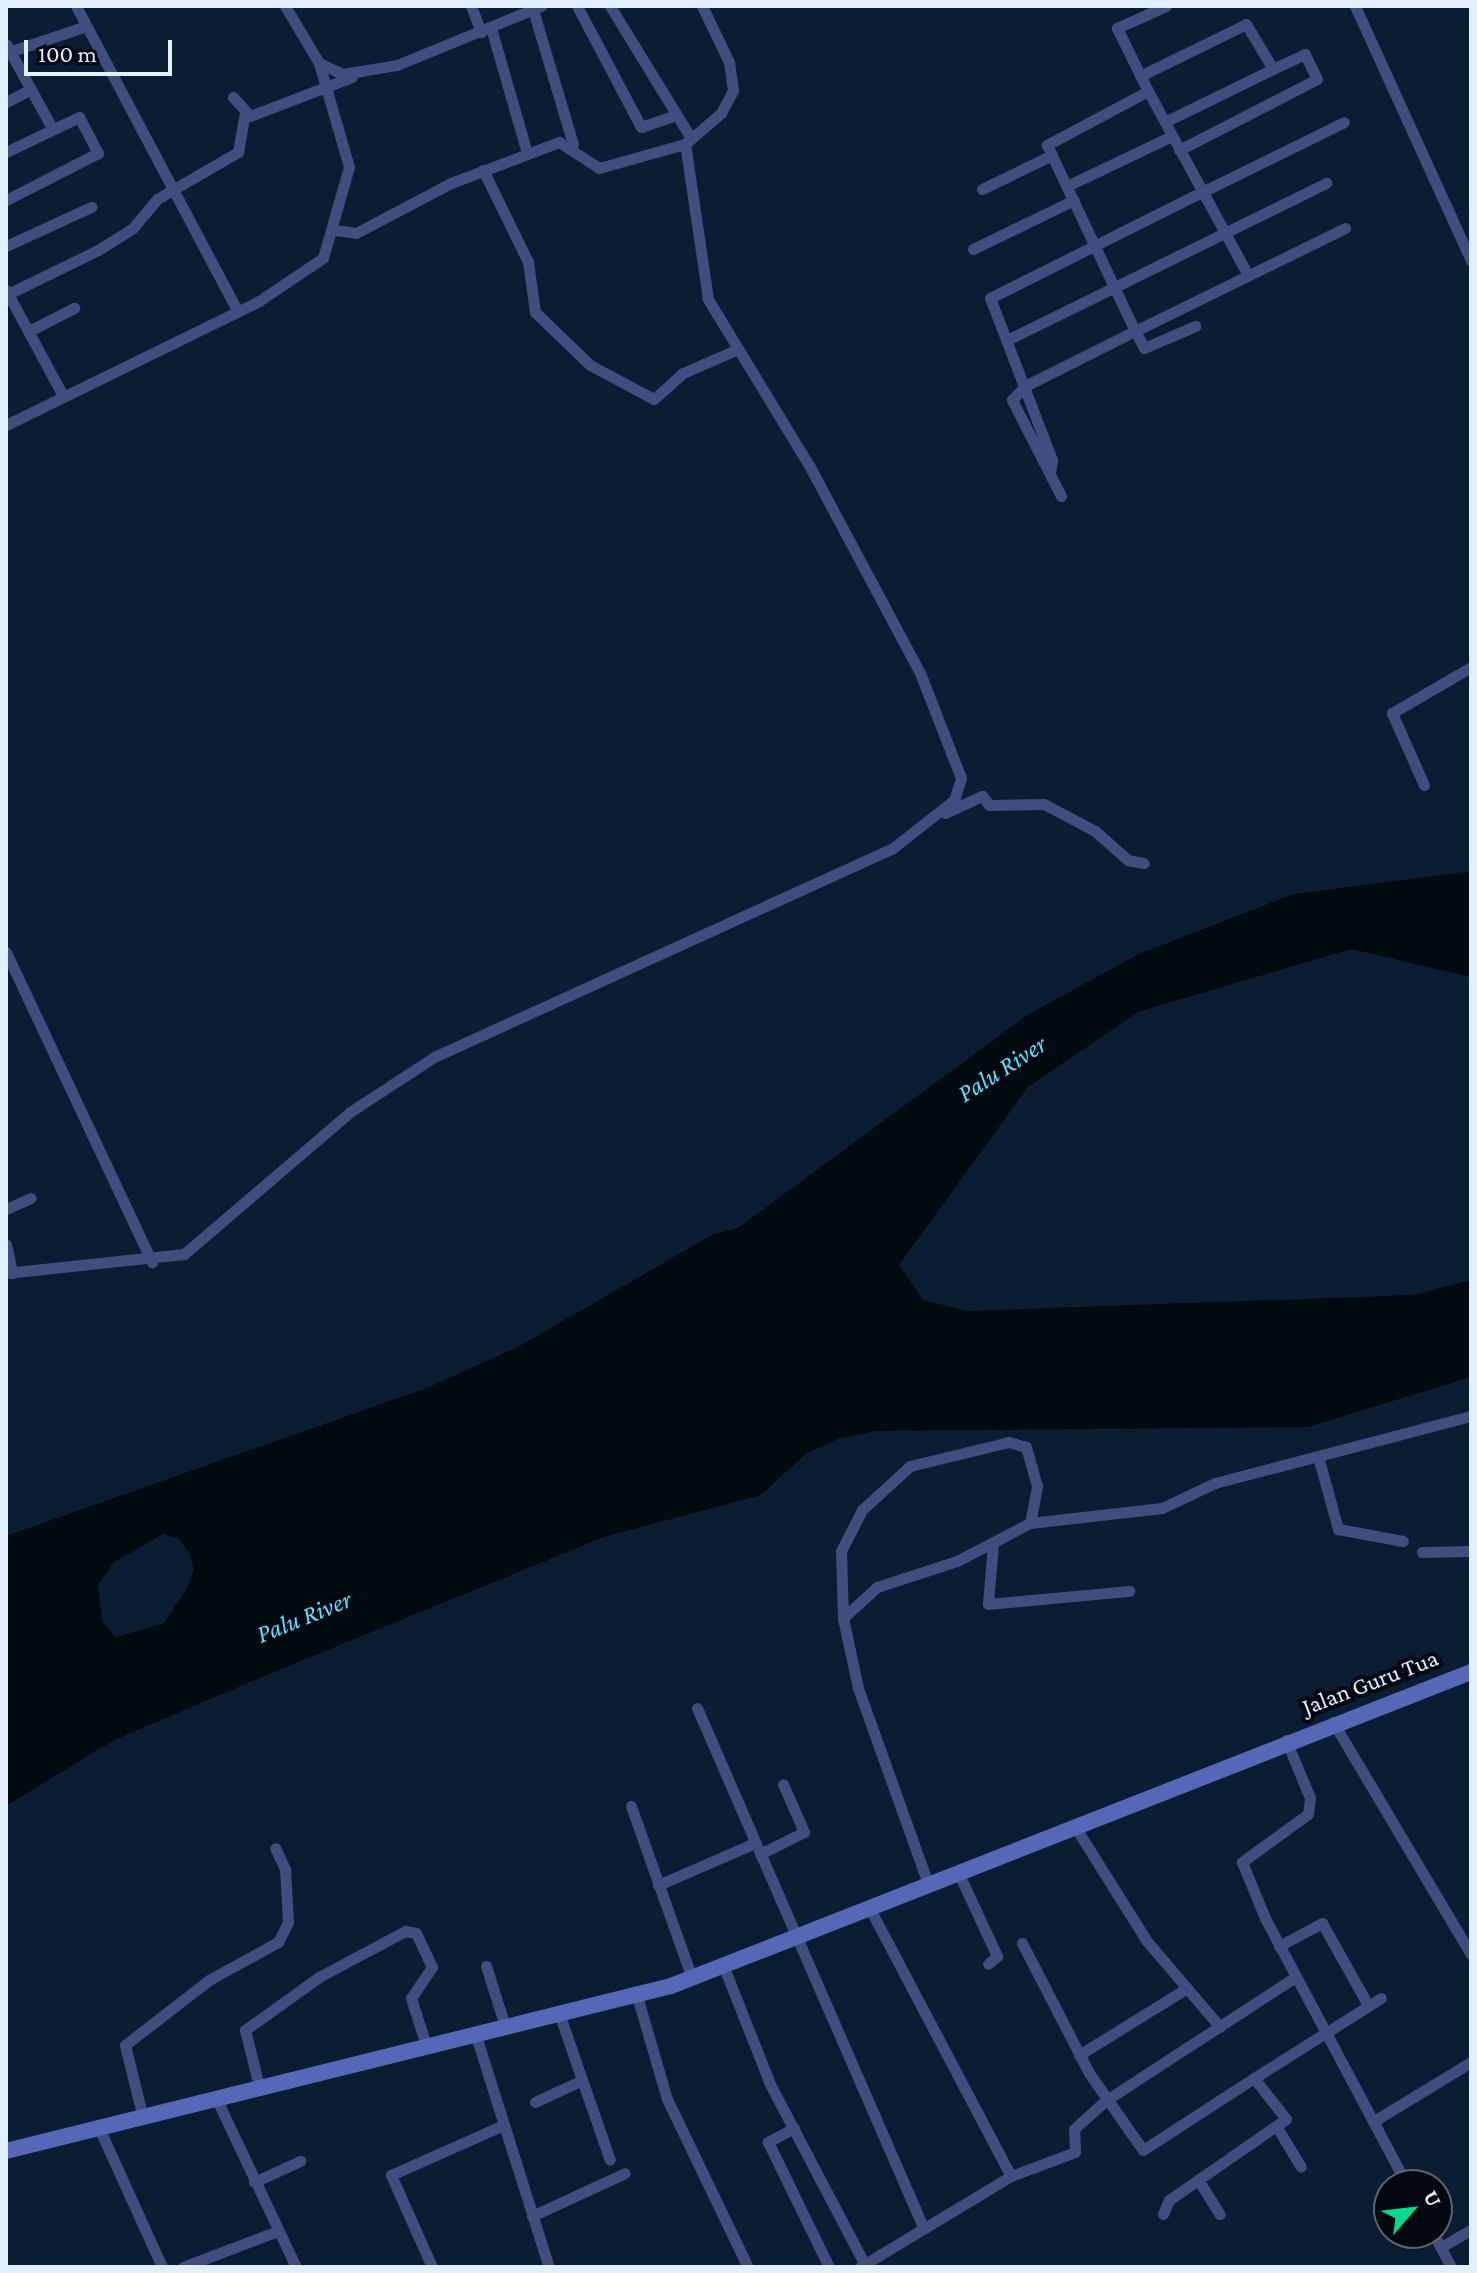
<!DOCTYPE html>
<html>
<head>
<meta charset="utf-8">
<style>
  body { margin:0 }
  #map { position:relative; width:1477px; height:2273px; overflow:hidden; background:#0a1d32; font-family:"Crimson Pro",serif }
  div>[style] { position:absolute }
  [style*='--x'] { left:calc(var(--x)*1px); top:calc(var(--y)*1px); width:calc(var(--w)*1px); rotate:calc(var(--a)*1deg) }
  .water>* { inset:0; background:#000b0f }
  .minor>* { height:11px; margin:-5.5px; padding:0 5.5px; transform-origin:5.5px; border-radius:5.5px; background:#414d7e }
  .secondary>* { height:16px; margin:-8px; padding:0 8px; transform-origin:8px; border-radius:8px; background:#5667b7 }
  span { translate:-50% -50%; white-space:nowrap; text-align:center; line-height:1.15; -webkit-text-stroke:8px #020710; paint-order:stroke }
  .street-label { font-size:24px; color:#e2effe }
  .water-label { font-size:26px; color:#57dffd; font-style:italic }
  .frame { position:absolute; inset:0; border:8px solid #e2effe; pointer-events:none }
  .north { position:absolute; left:1373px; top:2169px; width:80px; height:80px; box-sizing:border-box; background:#020710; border:2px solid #5c646f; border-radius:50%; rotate:62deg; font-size:22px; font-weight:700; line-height:32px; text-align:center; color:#e2effe }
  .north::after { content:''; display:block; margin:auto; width:28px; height:36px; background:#02d98b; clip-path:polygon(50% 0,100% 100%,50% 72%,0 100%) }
  .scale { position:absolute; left:24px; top:40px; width:148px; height:36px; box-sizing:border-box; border:4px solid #e2effe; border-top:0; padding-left:10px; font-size:24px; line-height:28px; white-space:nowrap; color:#e2effe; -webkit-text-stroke:6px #020710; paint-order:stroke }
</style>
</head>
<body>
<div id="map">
  <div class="water">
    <i style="clip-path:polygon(evenodd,1471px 871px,1471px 977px,1351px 949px,1138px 1012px,1028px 1087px,899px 1265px,923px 1300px,967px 1311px,1413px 1295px,1471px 1280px,1471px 1377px,1308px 1427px,875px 1431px,838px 1439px,807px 1453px,761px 1495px,604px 1537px,276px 1671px,112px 1741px,6px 1806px,6px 1536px,427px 1388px,518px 1347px,712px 1235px,738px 1228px,1029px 1014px,1139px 954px,1294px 894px,1471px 871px,163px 1534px,179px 1539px,190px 1554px,194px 1570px,186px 1590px,164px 1623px,116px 1637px,102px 1622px,98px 1585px,114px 1562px,163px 1534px)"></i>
  </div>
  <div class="minor">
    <i style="--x:76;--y:6;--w:344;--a:62.1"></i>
    <i style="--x:471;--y:6;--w:28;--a:69"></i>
    <i style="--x:577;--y:6;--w:137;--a:62.1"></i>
    <i style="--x:641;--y:127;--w:37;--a:-19"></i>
    <i style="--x:610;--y:6;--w:155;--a:58.5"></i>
    <i style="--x:1166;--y:6;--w:54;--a:155.8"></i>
    <i style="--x:1117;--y:28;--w:70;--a:63.8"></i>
    <i style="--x:1148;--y:91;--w:115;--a:151.9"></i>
    <i style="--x:1047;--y:145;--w:206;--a:64.7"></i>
    <i style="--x:1135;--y:331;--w:234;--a:-26.1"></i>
    <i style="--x:1355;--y:6;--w:280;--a:65.5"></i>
    <i style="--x:533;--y:10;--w:140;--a:73.4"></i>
    <i style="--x:491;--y:28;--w:130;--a:73.9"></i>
    <i style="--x:6;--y:44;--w:96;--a:61.3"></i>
    <i style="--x:6;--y:53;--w:84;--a:-18.6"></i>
    <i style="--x:319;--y:63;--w:26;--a:25"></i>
    <i style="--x:343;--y:74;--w:55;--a:-9.5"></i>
    <i style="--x:397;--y:65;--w:156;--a:-22.3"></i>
    <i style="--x:1140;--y:76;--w:118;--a:-26.1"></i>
    <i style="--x:1246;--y:24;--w:52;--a:59"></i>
    <i style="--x:1273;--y:69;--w:120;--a:153.9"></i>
    <i style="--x:1148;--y:91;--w:209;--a:61.5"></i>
    <i style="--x:233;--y:97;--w:25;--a:48"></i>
    <i style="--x:250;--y:116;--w:109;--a:-20.9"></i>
    <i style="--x:6;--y:102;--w:27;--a:-27"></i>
    <i style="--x:1179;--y:150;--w:155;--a:-27.2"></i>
    <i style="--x:1317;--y:79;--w:28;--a:-116"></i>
    <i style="--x:1305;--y:54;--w:35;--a:155"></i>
    <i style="--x:6;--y:152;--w:81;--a:-25.6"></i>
    <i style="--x:79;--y:117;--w:41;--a:62.2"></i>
    <i style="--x:98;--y:153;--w:103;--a:152.9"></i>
    <i style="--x:483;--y:170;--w:102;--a:63.9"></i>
    <i style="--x:528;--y:262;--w:50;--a:82"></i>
    <i style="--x:535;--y:312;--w:76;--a:43.9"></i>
    <i style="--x:590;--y:365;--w:72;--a:28"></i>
    <i style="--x:654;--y:399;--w:39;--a:-42"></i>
    <i style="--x:683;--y:373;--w:60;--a:-23.6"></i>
    <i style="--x:1067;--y:186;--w:116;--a:-25.5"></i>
    <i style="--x:982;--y:189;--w:78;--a:-25.9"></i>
    <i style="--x:1206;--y:198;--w:7;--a:-124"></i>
    <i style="--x:1202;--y:192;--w:158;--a:-26.2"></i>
    <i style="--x:335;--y:230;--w:21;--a:8"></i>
    <i style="--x:356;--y:233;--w:107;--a:-27.8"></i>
    <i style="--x:451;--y:183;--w:116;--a:-20.8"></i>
    <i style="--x:559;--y:142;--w:48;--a:33"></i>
    <i style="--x:599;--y:168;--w:89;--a:-15.6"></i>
    <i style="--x:685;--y:144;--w:48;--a:-40.7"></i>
    <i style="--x:721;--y:113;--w:26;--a:-62"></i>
    <i style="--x:733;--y:90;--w:28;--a:-98"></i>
    <i style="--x:729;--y:62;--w:62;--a:-115.7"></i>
    <i style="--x:6;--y:246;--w:94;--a:-24.6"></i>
    <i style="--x:973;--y:249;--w:112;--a:-25.9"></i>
    <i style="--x:6;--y:290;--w:120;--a:61.7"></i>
    <i style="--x:8;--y:294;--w:100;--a:-26.1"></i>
    <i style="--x:98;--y:250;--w:40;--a:-32"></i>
    <i style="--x:132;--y:229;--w:39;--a:-50"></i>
    <i style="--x:157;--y:199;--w:94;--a:-30.1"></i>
    <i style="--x:238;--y:152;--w:36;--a:-80"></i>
    <i style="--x:29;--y:331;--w:51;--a:-27.1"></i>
    <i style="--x:1007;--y:340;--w:356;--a:-26.2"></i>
    <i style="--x:6;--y:425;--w:282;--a:-26.1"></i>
    <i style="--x:259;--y:301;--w:77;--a:-33.9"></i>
    <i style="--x:323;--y:258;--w:95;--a:-74.1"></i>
    <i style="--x:349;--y:167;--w:108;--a:-106.1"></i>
    <i style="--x:319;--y:63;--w:66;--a:-120.8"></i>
    <i style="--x:1050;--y:473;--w:13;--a:-81"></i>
    <i style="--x:1052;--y:460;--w:173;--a:-110.9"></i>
    <i style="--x:990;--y:298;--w:237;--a:-26.6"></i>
    <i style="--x:1061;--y:496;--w:108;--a:-117"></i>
    <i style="--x:1012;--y:400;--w:19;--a:-47"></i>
    <i style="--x:1025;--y:386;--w:123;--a:-26.6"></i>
    <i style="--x:1135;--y:331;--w:19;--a:62"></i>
    <i style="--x:1144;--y:348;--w:56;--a:-23.3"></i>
    <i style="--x:1424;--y:785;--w:79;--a:-114"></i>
    <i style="--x:1392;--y:713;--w:91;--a:-30.2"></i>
    <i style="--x:945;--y:813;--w:41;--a:-24.7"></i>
    <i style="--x:982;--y:796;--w:11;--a:52"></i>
    <i style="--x:989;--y:805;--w:55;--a:-1"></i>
    <i style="--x:1044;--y:804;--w:58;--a:27.9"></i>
    <i style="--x:1095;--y:831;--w:44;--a:41.3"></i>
    <i style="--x:1128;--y:860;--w:16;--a:11"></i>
    <i style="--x:6;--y:952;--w:343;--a:64.8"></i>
    <i style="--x:6;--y:1209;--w:27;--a:-24"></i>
    <i style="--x:6;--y:1244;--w:30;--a:78"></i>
    <i style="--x:6;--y:1273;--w:179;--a:-6.1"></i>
    <i style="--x:184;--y:1254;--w:218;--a:-40.5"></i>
    <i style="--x:350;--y:1112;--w:100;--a:-33.2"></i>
    <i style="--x:434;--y:1057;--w:504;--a:-24.48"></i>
    <i style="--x:893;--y:848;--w:78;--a:-38.2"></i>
    <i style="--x:954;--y:800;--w:23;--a:-72"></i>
    <i style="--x:961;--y:778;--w:113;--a:-111.3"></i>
    <i style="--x:920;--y:673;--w:234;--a:-118.1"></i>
    <i style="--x:810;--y:467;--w:197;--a:-121.3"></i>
    <i style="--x:708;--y:299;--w:157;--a:-98.4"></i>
    <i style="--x:1319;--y:1460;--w:72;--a:74.6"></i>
    <i style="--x:1338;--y:1529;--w:66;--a:10.5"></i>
    <i style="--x:1030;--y:1523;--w:133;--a:-6.5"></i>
    <i style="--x:1162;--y:1508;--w:59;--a:-25.3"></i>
    <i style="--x:1215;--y:1483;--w:265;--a:-14.7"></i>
    <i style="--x:993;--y:1544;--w:60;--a:94.8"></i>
    <i style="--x:988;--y:1604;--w:142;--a:-5.3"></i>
    <i style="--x:1422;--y:1552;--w:49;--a:-1.2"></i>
    <i style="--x:843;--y:1618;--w:46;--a:-42.4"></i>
    <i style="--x:877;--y:1587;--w:84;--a:-18"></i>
    <i style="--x:957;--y:1561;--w:82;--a:-27.5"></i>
    <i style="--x:1030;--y:1523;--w:38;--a:-79"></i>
    <i style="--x:1037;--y:1486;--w:41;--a:-105.8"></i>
    <i style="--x:1026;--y:1447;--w:18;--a:-164"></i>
    <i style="--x:1009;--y:1442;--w:102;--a:166.4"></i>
    <i style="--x:910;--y:1466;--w:65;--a:137.5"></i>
    <i style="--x:862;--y:1510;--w:46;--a:117.1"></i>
    <i style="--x:841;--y:1551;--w:67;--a:88.3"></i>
    <i style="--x:843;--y:1618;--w:72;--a:77.9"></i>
    <i style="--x:858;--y:1688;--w:208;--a:70.3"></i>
    <i style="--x:697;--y:1708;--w:568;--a:66.46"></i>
    <i style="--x:1333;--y:1722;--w:270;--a:59.3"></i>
    <i style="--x:1286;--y:1740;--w:63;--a:67.5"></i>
    <i style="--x:1310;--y:1798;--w:16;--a:97"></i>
    <i style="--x:1308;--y:1814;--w:82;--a:144"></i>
    <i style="--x:1242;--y:1862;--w:61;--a:67.7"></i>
    <i style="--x:1265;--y:1918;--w:302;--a:62"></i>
    <i style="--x:631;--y:1806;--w:182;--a:70.5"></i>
    <i style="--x:1074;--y:1825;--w:136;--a:57.9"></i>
    <i style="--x:1146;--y:1940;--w:114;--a:49.6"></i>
    <i style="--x:760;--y:1854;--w:49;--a:-26.6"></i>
    <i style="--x:804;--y:1832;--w:52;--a:-113.6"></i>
    <i style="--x:958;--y:1872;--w:93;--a:65.1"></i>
    <i style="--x:997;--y:1956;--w:12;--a:138"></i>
    <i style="--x:658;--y:1885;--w:106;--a:-23.4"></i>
    <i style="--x:869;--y:1907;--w:304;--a:62.2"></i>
    <i style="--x:1022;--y:1943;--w:146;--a:62.7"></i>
    <i style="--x:1089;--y:2073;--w:94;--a:55"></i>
    <i style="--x:1143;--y:2150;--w:132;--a:-33"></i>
    <i style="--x:1279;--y:1946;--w:49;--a:-28.1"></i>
    <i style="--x:1322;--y:1923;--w:94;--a:60.7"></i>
    <i style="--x:723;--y:1965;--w:128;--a:68.4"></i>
    <i style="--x:770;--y:2084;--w:204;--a:62.3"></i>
    <i style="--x:486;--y:1966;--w:66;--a:72.4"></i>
    <i style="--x:637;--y:1996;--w:107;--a:73.8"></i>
    <i style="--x:667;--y:2099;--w:187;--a:64.3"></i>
    <i style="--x:560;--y:2016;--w:152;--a:70.9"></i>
    <i style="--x:476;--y:2036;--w:242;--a:72.5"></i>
    <i style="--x:1079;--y:2055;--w:127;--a:-31.8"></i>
    <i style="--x:260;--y:2090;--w:62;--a:-104"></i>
    <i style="--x:245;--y:2030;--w:91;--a:-35.6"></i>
    <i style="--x:319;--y:1977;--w:98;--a:-28.1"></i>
    <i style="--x:405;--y:1931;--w:11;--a:10"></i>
    <i style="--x:416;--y:1933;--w:38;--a:65"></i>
    <i style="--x:432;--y:1967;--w:37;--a:124"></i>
    <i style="--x:411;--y:1998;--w:52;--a:72.3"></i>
    <i style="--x:217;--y:2100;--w:185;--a:64.7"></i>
    <i style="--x:535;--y:2102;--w:50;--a:-25"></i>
    <i style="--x:143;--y:2118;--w:75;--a:-103.9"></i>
    <i style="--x:125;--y:2045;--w:106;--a:-37.7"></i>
    <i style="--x:209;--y:1980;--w:79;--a:-28.8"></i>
    <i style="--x:278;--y:1942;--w:22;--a:-63"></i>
    <i style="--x:288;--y:1922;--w:53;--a:-93.2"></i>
    <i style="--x:285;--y:1869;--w:23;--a:-115"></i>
    <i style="--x:1374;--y:2121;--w:114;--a:-31.3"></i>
    <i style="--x:99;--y:2128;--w:153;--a:65.6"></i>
    <i style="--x:794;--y:2128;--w:30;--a:152"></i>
    <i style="--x:768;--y:2142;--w:139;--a:64"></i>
    <i style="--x:1278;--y:2129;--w:44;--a:58.8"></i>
    <i style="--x:1199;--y:2181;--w:39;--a:58"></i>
    <i style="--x:254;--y:2182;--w:51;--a:-24.5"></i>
    <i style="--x:1163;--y:2214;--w:15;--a:-67"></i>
    <i style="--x:1169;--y:2200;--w:142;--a:-34.7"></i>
    <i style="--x:1286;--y:2119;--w:52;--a:-128"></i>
    <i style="--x:1254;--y:2078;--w:150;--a:-32.2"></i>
    <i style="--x:532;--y:2216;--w:102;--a:-24.8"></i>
    <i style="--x:1433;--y:2233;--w:38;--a:62"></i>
    <i style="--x:1441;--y:2247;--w:34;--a:-30"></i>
    <i style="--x:183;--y:2267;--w:102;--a:-20.8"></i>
    <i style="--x:432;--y:2267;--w:101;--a:-114"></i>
    <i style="--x:391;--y:2175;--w:120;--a:-24"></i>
    <i style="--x:860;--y:2267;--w:176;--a:-31.1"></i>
    <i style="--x:1011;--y:2176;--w:68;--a:-20.6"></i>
    <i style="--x:1075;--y:2152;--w:23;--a:-92"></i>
    <i style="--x:1074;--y:2129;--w:42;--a:-42.1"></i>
    <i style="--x:1105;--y:2101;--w:227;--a:-33.1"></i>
  </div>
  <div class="secondary">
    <i style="--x:6;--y:2151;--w:685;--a:-13.93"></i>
    <i style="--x:671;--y:1986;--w:859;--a:-21.43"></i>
  </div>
  <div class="street-label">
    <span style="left:1370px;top:1682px;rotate:-21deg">Jalan Guru Tua</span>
  </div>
  <div class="water-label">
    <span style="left:1002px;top:1069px;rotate:-33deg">Palu River</span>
    <span style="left:304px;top:1617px;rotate:-22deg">Palu River</span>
  </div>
  <div class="frame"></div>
  <div class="north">U</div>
  <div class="scale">100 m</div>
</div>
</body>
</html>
